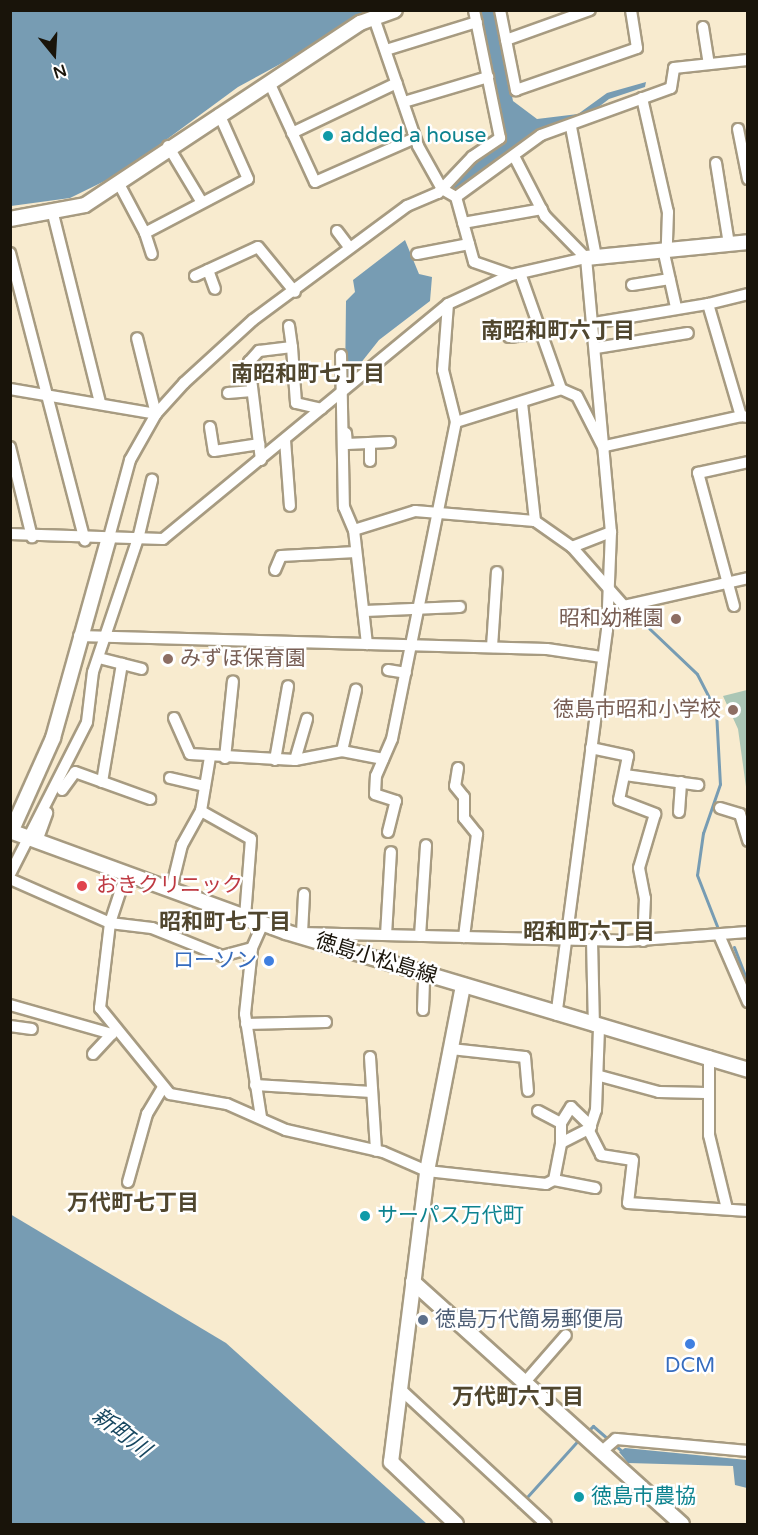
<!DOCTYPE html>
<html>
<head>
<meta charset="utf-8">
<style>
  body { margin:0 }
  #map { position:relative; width:758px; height:1535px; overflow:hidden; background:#f8ebcf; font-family:"Varela Round","Noto Sans JP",sans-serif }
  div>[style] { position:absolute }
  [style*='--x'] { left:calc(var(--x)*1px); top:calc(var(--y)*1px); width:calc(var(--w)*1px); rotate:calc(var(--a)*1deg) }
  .green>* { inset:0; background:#abc6b5 }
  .water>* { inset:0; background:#779cb3 }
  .stream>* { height:3px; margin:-1.5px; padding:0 1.5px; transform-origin:1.5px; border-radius:1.5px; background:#779cb3 }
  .roads { filter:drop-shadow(2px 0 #a79b81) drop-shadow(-2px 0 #a79b81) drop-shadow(0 2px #a79b81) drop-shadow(0 -2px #a79b81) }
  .street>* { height:10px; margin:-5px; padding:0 5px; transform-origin:5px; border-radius:5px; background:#fff }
  .secondary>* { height:14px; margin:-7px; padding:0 7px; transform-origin:7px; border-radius:7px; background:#fff }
  .dots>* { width:16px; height:16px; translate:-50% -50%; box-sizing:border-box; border:3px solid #fff; border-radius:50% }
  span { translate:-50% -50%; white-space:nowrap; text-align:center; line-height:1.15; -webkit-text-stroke:5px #fff; paint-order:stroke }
  .culture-label { font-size:21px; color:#0d838f }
  .left { translate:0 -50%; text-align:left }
  .education-label { font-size:21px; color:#785e54 }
  .right { translate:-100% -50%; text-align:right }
  .health-label { font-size:21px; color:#be3a42 }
  .street-label { font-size:21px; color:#19140a }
  .shop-label { font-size:21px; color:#366cbe }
  .service-label { font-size:21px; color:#4e5e75 }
  .neighbourhood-label { font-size:22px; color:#50462e; font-weight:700 }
  .water-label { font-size:22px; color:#16465f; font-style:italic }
  .frame { position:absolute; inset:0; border:12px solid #19140a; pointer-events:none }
  .north { position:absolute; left:24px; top:24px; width:60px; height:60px; -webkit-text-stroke:4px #fff; paint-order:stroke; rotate:162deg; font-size:16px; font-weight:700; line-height:24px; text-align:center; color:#19140a }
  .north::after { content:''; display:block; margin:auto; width:21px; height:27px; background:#19140a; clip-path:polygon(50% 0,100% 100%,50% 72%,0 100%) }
</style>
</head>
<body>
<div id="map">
  <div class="green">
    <i style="clip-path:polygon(747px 690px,748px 690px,747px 794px,738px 729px,723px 696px)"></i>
  </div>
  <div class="water">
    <i style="clip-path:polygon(10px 11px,378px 11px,238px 87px,121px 173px,70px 198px,11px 206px)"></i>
    <i style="clip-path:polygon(480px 11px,495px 11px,513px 101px,537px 119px,578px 114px,607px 93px,646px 82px,645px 87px,609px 99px,592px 112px,539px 130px,456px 190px,450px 186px,466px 167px,506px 135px)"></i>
    <i style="clip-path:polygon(405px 240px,419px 274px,432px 277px,430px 301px,379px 340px,345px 383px,346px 301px,355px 292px,353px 280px)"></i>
    <i style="clip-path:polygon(10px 1214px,226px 1343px,427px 1524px,11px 1524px)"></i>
    <i style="clip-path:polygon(625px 1448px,747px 1460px,747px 1488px,735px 1485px,733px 1466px,628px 1463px,619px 1452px)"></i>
  </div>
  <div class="stream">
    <i style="--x:633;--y:613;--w:88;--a:43.6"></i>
    <i style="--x:697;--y:674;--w:42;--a:62.8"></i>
    <i style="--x:716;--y:711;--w:73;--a:86.9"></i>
    <i style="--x:720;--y:784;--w:52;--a:109.1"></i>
    <i style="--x:703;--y:833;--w:42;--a:98.1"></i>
    <i style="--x:697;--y:875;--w:55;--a:68.6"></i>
    <i style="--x:734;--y:947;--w:39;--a:69"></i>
    <i style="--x:586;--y:1433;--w:10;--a:-45"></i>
    <i style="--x:593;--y:1426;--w:41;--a:41.1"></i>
    <i style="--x:518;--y:1507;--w:94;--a:-48"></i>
  </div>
  <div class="roads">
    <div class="street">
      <i style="--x:500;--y:10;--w:82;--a:78.7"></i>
      <i style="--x:516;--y:90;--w:128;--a:-19.1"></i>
      <i style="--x:637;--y:48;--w:38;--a:-99"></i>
      <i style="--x:374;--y:18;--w:135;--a:71"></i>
      <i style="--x:418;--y:146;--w:49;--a:60.8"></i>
      <i style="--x:442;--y:189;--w:16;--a:30"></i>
      <i style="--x:456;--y:197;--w:67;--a:74.5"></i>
      <i style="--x:474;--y:262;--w:39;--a:19"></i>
      <i style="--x:703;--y:27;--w:37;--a:81"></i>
      <i style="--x:506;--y:40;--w:89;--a:-19.7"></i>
      <i style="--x:386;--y:50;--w:95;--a:-17.1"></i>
      <i style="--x:269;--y:82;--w:110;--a:65.3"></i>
      <i style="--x:315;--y:182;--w:109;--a:-23.7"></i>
      <i style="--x:642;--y:98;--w:117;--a:77.2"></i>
      <i style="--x:668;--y:212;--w:37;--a:92"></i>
      <i style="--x:404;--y:102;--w:88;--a:-16.6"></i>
      <i style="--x:571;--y:127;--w:132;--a:79.1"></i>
      <i style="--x:738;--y:129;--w:51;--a:78.7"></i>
      <i style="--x:292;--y:133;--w:116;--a:-25.5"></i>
      <i style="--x:168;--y:146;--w:64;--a:59"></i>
      <i style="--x:514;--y:156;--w:68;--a:62.7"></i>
      <i style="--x:545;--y:216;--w:59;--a:45.7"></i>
      <i style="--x:586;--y:258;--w:275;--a:84.8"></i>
      <i style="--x:611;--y:532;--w:98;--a:92.3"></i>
      <i style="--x:607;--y:630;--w:388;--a:97.5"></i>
      <i style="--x:716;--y:163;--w:82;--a:80.9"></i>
      <i style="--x:118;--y:182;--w:58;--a:62.1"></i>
      <i style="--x:145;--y:233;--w:116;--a:-27.7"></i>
      <i style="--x:248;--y:179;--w:71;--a:-114"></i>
      <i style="--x:456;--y:197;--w:105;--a:-36.1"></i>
      <i style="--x:541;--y:135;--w:138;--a:-19.9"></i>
      <i style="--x:671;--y:88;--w:20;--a:-81"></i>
      <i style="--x:674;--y:68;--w:74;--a:-6.2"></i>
      <i style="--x:53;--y:214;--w:195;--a:76"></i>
      <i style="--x:463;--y:223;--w:80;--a:-10"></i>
      <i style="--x:337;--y:231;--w:21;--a:53"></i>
      <i style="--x:145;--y:233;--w:22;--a:72"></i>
      <i style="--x:663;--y:249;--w:59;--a:77.4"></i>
      <i style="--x:10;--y:253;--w:297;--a:75.4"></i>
      <i style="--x:417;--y:254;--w:53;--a:-10.9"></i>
      <i style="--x:208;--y:270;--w:20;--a:70"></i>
      <i style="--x:520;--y:273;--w:123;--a:70.5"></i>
      <i style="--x:561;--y:389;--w:17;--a:24"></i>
      <i style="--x:577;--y:396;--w:59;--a:63"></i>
      <i style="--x:195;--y:276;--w:69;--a:-24.7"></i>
      <i style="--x:258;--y:247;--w:58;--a:50.6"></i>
      <i style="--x:632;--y:285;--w:38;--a:-9"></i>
      <i style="--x:448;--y:304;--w:66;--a:94.3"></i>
      <i style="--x:443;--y:370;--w:54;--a:76"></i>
      <i style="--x:456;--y:422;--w:110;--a:-17.4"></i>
      <i style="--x:708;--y:304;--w:41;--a:-14"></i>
      <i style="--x:594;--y:323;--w:116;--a:-9.5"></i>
      <i style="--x:708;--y:304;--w:117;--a:73.6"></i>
      <i style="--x:741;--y:416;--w:7;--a:8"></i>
      <i style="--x:289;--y:326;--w:21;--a:82"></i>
      <i style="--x:509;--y:337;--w:35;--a:-7"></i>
      <i style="--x:596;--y:348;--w:93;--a:-9.3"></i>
      <i style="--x:341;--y:355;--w:152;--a:88.9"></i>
      <i style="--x:344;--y:507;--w:25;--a:67"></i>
      <i style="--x:354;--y:530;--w:115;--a:83.5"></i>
      <i style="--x:10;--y:389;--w:148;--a:9.7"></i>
      <i style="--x:156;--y:414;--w:78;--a:-104"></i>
      <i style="--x:228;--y:393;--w:24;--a:-5"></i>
      <i style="--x:522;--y:403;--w:119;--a:83.7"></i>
      <i style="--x:210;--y:427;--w:24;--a:81"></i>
      <i style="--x:214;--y:451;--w:46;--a:-8.8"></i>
      <i style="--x:346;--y:433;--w:11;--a:85"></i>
      <i style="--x:347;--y:444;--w:43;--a:-2.7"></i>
      <i style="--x:285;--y:440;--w:66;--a:85.7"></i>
      <i style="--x:370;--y:443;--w:18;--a:90"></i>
      <i style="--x:605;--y:446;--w:139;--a:-12.4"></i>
      <i style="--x:10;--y:447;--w:93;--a:76.3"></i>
      <i style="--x:261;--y:460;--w:99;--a:-97"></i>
      <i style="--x:249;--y:362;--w:15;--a:-48"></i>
      <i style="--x:259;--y:351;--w:33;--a:-7"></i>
      <i style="--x:292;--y:347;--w:56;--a:85.9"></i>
      <i style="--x:296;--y:403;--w:26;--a:13"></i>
      <i style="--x:354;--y:530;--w:64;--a:-17.3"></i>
      <i style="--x:415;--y:511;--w:120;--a:4.8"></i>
      <i style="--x:535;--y:521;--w:45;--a:35.1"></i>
      <i style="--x:572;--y:547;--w:79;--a:48.6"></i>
      <i style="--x:624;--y:606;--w:127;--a:-12.7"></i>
      <i style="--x:10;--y:534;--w:153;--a:1.9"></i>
      <i style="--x:163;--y:539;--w:369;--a:-39.5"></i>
      <i style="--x:448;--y:304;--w:69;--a:-24.7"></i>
      <i style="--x:511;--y:275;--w:77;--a:-12.8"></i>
      <i style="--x:108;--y:541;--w:84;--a:-74.8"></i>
      <i style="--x:130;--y:460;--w:53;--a:-60.5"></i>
      <i style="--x:156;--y:414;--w:42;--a:-47.9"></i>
      <i style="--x:184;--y:383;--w:93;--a:-42.4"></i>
      <i style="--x:253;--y:320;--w:192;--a:-36.5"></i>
      <i style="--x:407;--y:206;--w:34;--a:-23"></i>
      <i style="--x:438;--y:193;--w:50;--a:-46.6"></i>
      <i style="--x:472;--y:157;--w:34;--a:-34"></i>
      <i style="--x:500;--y:138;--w:131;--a:-101.5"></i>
      <i style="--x:572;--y:547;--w:42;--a:-21"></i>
      <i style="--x:275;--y:570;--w:15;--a:-67"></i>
      <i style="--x:281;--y:556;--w:75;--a:-3.1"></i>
      <i style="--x:734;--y:606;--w:138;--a:-105.1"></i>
      <i style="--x:698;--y:473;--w:51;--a:-12.4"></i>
      <i style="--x:364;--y:611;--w:96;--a:-2.4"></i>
      <i style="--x:79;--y:636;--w:468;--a:1.6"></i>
      <i style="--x:547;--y:649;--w:55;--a:8.4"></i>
      <i style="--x:492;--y:647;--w:75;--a:-86.2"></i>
      <i style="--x:99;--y:658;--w:44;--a:14.3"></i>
      <i style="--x:388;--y:670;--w:18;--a:9"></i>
      <i style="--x:174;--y:718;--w:39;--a:66"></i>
      <i style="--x:190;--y:754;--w:105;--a:3.3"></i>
      <i style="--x:295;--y:760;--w:48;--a:-10.8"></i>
      <i style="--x:342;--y:751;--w:42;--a:11"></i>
      <i style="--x:591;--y:748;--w:38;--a:12"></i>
      <i style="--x:628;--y:756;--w:45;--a:101.6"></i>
      <i style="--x:619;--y:800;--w:39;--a:21"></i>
      <i style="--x:655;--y:814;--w:56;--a:106.5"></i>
      <i style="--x:639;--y:868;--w:31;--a:79"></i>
      <i style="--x:645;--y:898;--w:43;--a:92.7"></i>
      <i style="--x:342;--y:751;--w:63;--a:-77.1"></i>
      <i style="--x:210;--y:757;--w:55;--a:99.5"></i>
      <i style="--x:201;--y:811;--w:57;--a:29.2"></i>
      <i style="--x:251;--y:839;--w:78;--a:94.4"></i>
      <i style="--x:225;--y:758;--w:77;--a:-84.1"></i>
      <i style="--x:275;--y:760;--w:75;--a:-80"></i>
      <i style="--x:295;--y:760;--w:43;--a:-73.7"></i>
      <i style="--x:458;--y:768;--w:18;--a:99"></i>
      <i style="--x:455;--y:786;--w:14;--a:51"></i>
      <i style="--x:464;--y:797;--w:21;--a:90"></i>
      <i style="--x:464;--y:818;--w:21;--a:51"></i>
      <i style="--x:477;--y:834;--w:104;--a:97.2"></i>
      <i style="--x:625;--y:775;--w:74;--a:7.8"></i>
      <i style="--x:170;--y:778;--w:36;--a:13"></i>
      <i style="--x:102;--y:782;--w:120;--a:-80.4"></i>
      <i style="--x:62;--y:790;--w:22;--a:-54"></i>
      <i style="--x:75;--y:772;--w:80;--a:19.8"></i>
      <i style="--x:720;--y:808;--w:21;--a:17"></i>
      <i style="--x:740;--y:814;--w:28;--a:73"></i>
      <i style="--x:679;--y:812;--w:30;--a:-86"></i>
      <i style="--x:388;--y:832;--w:32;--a:-76"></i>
      <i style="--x:396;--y:801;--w:22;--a:-162"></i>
      <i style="--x:375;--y:794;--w:18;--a:-87"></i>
      <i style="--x:376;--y:776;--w:40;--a:-66.6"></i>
      <i style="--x:392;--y:739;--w:323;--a:-78.6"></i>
      <i style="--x:37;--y:841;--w:30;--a:-70"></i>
      <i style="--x:10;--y:874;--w:170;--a:-63.1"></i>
      <i style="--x:87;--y:722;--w:50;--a:-83.2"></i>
      <i style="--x:93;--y:672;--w:145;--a:-71.4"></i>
      <i style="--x:139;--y:535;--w:57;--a:-76.7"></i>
      <i style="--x:126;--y:874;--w:52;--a:108.1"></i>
      <i style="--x:110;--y:923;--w:86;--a:96.7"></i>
      <i style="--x:100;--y:1008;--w:111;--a:50.9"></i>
      <i style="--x:170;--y:1094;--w:58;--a:10"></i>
      <i style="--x:227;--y:1104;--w:64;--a:23.8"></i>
      <i style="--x:286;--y:1130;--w:99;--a:12.8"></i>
      <i style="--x:383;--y:1152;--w:48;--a:23.4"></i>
      <i style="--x:427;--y:1171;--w:120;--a:6.2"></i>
      <i style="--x:546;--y:1184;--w:9;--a:-27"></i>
      <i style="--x:554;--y:1180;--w:38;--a:-79"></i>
      <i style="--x:561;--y:1143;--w:33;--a:-27"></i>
      <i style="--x:590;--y:1128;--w:19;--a:-72"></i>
      <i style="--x:596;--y:1110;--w:83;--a:-87.9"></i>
      <i style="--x:10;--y:879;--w:109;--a:23.7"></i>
      <i style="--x:110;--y:923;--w:42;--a:6.8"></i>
      <i style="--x:152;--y:928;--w:75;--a:21.8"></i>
      <i style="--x:222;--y:956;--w:31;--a:-15"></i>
      <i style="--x:171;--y:890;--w:46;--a:-76.3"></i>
      <i style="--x:182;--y:845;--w:39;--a:-61"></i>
      <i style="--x:301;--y:933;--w:326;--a:1.4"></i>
      <i style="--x:627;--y:941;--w:121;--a:-4.3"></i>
      <i style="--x:302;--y:933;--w:39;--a:-87"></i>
      <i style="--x:386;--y:935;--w:83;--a:-86.6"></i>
      <i style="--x:719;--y:935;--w:73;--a:66.6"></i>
      <i style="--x:420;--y:936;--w:91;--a:-86.2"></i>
      <i style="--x:592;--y:940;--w:86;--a:88.7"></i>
      <i style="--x:10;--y:1005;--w:106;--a:15.9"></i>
      <i style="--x:423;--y:1010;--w:37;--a:-88"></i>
      <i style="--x:246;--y:1024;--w:80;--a:-1.4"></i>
      <i style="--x:10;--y:1026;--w:22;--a:8"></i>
      <i style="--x:451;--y:1049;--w:74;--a:6.2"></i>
      <i style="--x:525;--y:1057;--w:34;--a:85"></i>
      <i style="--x:93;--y:1054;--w:33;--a:-47"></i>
      <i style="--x:709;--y:1056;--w:79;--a:90"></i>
      <i style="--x:709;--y:1135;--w:76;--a:76.3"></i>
      <i style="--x:370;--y:1057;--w:94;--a:86.3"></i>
      <i style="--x:600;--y:1076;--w:61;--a:15.2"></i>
      <i style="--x:659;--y:1092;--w:47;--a:1.2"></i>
      <i style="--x:255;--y:1085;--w:117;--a:3.4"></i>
      <i style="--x:538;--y:1111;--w:26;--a:28"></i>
      <i style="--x:261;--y:1117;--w:104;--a:-98.8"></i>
      <i style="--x:245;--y:1014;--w:66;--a:-83.9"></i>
      <i style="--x:252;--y:948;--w:27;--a:-66"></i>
      <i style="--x:588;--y:1129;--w:29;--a:63"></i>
      <i style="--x:601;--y:1155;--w:32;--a:9"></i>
      <i style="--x:633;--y:1160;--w:43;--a:96.6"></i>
      <i style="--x:628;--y:1203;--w:120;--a:3.8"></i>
      <i style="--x:561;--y:1143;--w:20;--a:-90"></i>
      <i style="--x:561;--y:1123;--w:19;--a:-58"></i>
      <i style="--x:571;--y:1107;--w:28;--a:44"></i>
      <i style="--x:554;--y:1180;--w:42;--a:11"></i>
      <i style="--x:128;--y:1182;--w:71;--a:-74.4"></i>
      <i style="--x:147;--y:1114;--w:31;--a:-59"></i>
      <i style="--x:525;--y:1382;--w:62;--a:-48.9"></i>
      <i style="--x:399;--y:1388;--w:200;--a:42.8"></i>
      <i style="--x:601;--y:1452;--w:20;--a:-41"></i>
      <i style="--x:616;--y:1439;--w:133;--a:5.2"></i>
    </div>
    <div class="secondary">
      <i style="--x:10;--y:219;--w:76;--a:-10.6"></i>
      <i style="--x:85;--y:205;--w:330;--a:-33.5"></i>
      <i style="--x:360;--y:23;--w:37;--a:-20"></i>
      <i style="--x:586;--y:258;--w:163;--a:-5.6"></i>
      <i style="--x:10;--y:831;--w:294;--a:20.1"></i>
      <i style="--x:286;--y:932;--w:482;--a:16.6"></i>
      <i style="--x:11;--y:832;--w:103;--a:-65.9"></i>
      <i style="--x:53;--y:738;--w:205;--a:-74.4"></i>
      <i style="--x:413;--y:1282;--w:362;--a:42"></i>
      <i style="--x:456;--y:1524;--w:90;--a:-136.4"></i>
      <i style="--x:391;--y:1462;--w:293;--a:-82.9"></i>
      <i style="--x:427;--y:1171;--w:189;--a:-79"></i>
    </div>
  </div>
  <div class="dots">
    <i style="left:328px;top:136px;background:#0f9aa8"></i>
    <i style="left:676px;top:619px;background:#8d6e63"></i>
    <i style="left:168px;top:659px;background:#8d6e63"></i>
    <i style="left:733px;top:710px;background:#8d6e63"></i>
    <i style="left:82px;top:886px;background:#e0444e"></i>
    <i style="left:269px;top:961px;background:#3f7fe0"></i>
    <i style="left:365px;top:1216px;background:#0f9aa8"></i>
    <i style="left:423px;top:1320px;background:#5c6f8a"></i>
    <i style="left:690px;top:1344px;background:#3f7fe0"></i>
    <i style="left:579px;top:1497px;background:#0f9aa8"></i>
  </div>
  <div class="culture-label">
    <span class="left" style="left:340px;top:136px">added a house</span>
    <span class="left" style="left:377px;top:1216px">サーパス万代町</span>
    <span class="left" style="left:591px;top:1497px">徳島市農協</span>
  </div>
  <div class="education-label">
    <span class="right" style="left:664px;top:619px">昭和幼稚園</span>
    <span class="left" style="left:180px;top:659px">みずほ保育園</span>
    <span class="right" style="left:721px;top:710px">徳島市昭和小学校</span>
  </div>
  <div class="health-label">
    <span class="left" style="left:96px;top:886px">おきクリニック</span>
  </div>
  <div class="street-label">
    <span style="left:376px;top:959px;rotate:17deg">徳島小松島線</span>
  </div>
  <div class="shop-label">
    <span class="right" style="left:257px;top:961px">ローソン</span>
    <span style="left:690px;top:1366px">DCM</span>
  </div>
  <div class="service-label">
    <span class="left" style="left:435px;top:1320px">徳島万代簡易郵便局</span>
  </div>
  <div class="neighbourhood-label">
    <span style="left:558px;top:332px">南昭和町六丁目</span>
    <span style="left:308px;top:375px">南昭和町七丁目</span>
    <span style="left:225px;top:923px">昭和町七丁目</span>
    <span style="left:589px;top:933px">昭和町六丁目</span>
    <span style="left:133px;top:1204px">万代町七丁目</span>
    <span style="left:518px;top:1398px">万代町六丁目</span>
  </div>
  <div class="water-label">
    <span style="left:121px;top:1433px;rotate:37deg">新町川</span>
  </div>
  <div class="frame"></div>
  <div class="north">N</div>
</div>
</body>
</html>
